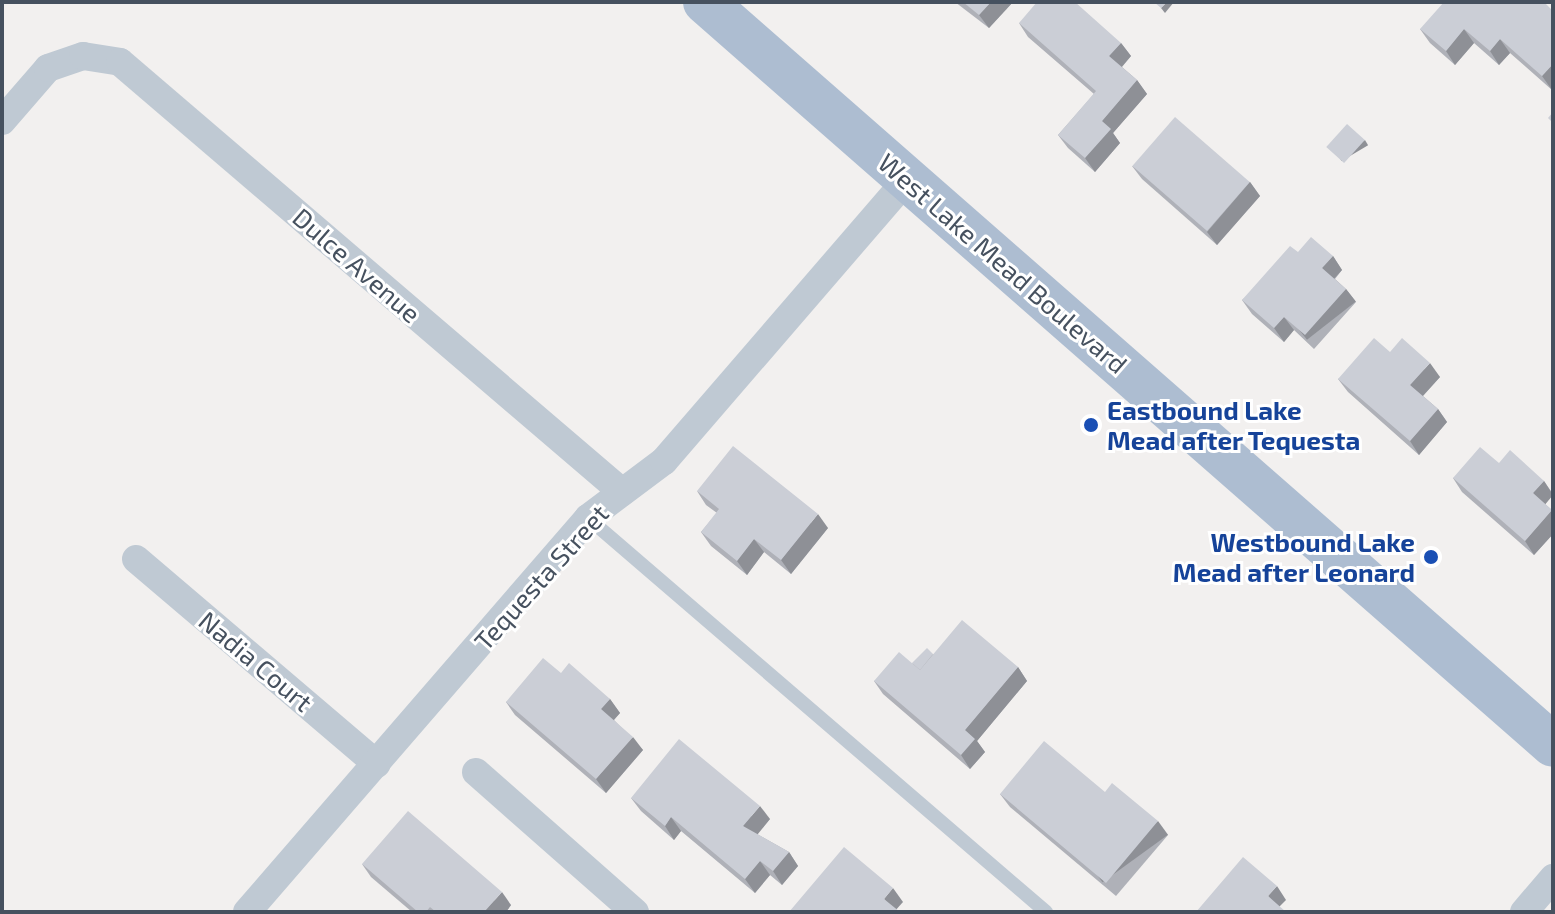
<!DOCTYPE html>
<html>
<head>
<meta charset="utf-8">
<style>
  body { margin:0 }
  #map { position:relative; width:1555px; height:914px; overflow:hidden; background:#f2f0ef; font-family:"Exo 2",sans-serif }
  div>[style] { position:absolute }
  [style*='--x'] { left:calc(var(--x)*1px); top:calc(var(--y)*1px); width:calc(var(--w)*1px); rotate:calc(var(--a)*1deg) }
  .lane>* { height:14px; margin:-7px; padding:0 7px; transform-origin:7px; border-radius:7px; background:#bfc9d3 }
  .street>* { height:28px; margin:-14px; padding:0 14px; transform-origin:14px; border-radius:14px; background:#bfc9d3 }
  .primary>* { height:44px; margin:-22px; padding:0 22px; transform-origin:22px; border-radius:22px; background:#adbdd1 }
  .wall>* { inset:0; background:#afb1b8 }
  .shaded-wall>* { inset:0; background:#8e9096; transform-origin:0 0 }
  .building>* { inset:0; background:#cbced6; transform-origin:0 0 }
  .dots>* { width:22px; height:22px; translate:-50% -50%; box-sizing:border-box; border:4px solid #fff; border-radius:50% }
  span { translate:-50% -50%; white-space:nowrap; text-align:center; line-height:1.15; -webkit-text-stroke:6px #fff; paint-order:stroke }
  .street-label { font-size:26px; color:#46515f }
  .transit-label { font-size:26px; color:#164399; font-weight:700 }
  .left { translate:0 -50%; text-align:left }
  .right { translate:-100% -50%; text-align:right }
  .frame { position:absolute; inset:0; border:4px solid #46515f; pointer-events:none }
</style>
</head>
<body>
<div id="map">
  <div class="lane">
    <i style="--x:588;--y:518;--w:604;--a:40.7"></i>
  </div>
  <div class="street">
    <i style="--x:2;--y:121;--w:70;--a:-49"></i>
    <i style="--x:48;--y:68;--w:37;--a:-19"></i>
    <i style="--x:83;--y:56;--w:37;--a:9"></i>
    <i style="--x:120;--y:62;--w:661;--a:40.58"></i>
    <i style="--x:136;--y:559;--w:316;--a:40.4"></i>
    <i style="--x:476;--y:772;--w:212;--a:41.4"></i>
    <i style="--x:247;--y:912;--w:521;--a:-49.12"></i>
    <i style="--x:588;--y:518;--w:95;--a:-36.9"></i>
    <i style="--x:664;--y:461;--w:372;--a:-49.2"></i>
    <i style="--x:1524;--y:912;--w:45;--a:-49.5"></i>
  </div>
  <div class="primary">
    <i style="--x:705;--y:2;--w:1127;--a:41.22"></i>
  </div>
  <div class="wall">
    <i style="clip-path:polygon(955px 2px,1013px 2px,989px 28px)"></i>
    <i style="clip-path:polygon(1553px 11px,1552px 90px,1510px 53px,1499px 65px,1474px 43px,1455px 65px,1430px 43px,1420px 29px)"></i>
    <i style="clip-path:polygon(1019px 23px,1121px 43px,1131px 56px,1122px 67px,1137px 80px,1147px 94px,1113px 133px,1120px 143px,1095px 172px,1068px 148px,1058px 135px,1094px 94px,1028px 37px)"></i>
    <i style="clip-path:polygon(1132px 166px,1250px 182px,1260px 196px,1217px 245px,1142px 179px)"></i>
    <i style="clip-path:polygon(1298px 252px,1333px 256px,1342px 270px,1335px 279px,1346px 289px,1356px 302px,1314px 349px,1294px 330px,1284px 342px,1252px 314px,1242px 300px)"></i>
    <i style="clip-path:polygon(1390px 352px,1440px 377px,1423px 396px,1438px 409px,1447px 422px,1419px 455px,1348px 392px,1338px 379px)"></i>
    <i style="clip-path:polygon(1499px 463px,1544px 481px,1553px 494px,1545px 504px,1553px 511px,1553px 534px,1534px 555px,1462px 492px,1453px 478px)"></i>
    <i style="clip-path:polygon(697px 491px,828px 528px,791px 574px,764px 552px,747px 575px,711px 546px,701px 532px,717px 513px,706px 505px)"></i>
    <i style="clip-path:polygon(933px 654px,1018px 667px,1027px 681px,977px 741px,985px 752px,970px 769px,883px 694px,874px 681px)"></i>
    <i style="clip-path:polygon(561px 673px,610px 699px,620px 713px,614px 720px,643px 750px,606px 793px,515px 715px,506px 702px)"></i>
    <i style="clip-path:polygon(1105px 792px,1168px 835px,1116px 896px,1010px 807px,1000px 794px)"></i>
    <i style="clip-path:polygon(631px 798px,770px 819px,757px 834px,789px 852px,798px 866px,782px 885px,770px 875px,755px 893px,681px 831px,674px 840px,641px 811px)"></i>
    <i style="clip-path:polygon(362px 864px,511px 905px,506px 912px,412px 912px,371px 877px)"></i>
  </div>
  <div class="shaded-wall">
    <i style="clip-path:polygon(991px 2px,1013px 2px,989px 28px,979px 15px)"></i>
    <i style="clip-path:polygon(1167px 2px,1174px 2px,1165px 13px,1161px 8px)"></i>
    <i style="clip-path:polygon(1464px 29px,1474px 43px,1455px 65px,1446px 51px)"></i>
    <i style="clip-path:polygon(1500px 39px,1510px 53px,1499px 65px,1490px 51px)"></i>
    <i style="clip-path:polygon(1121px 43px,1131px 56px,1119px 70px,1109px 56px)"></i>
    <i style="clip-path:polygon(1553px 64px,1553px 89px,1552px 90px,1542px 76px)"></i>
    <i style="clip-path:polygon(1137px 80px,1147px 94px,1113px 133px,1120px 143px,1095px 172px,1085px 158px,1102px 121px)"></i>
    <i style="left:1365px;top:140px;width:6px;height:31px;rotate:59deg"></i>
    <i style="clip-path:polygon(1250px 182px,1260px 196px,1217px 245px,1207px 232px)"></i>
    <i style="clip-path:polygon(1333px 256px,1342px 270px,1332px 281px,1322px 268px)"></i>
    <i style="left:1346px;top:289px;width:16px;height:62px;rotate:52deg"></i>
    <i style="clip-path:polygon(1284px 317px,1294px 330px,1284px 342px,1274px 328px)"></i>
    <i style="clip-path:polygon(1430px 363px,1440px 377px,1420px 399px,1410px 385px)"></i>
    <i style="clip-path:polygon(1438px 409px,1447px 422px,1419px 455px,1410px 441px)"></i>
    <i style="clip-path:polygon(1544px 481px,1553px 495px,1543px 507px,1533px 493px)"></i>
    <i style="clip-path:polygon(1552px 510px,1553px 534px,1534px 555px,1525px 541px)"></i>
    <i style="clip-path:polygon(818px 514px,828px 528px,791px 574px,781px 560px)"></i>
    <i style="clip-path:polygon(754px 539px,764px 552px,747px 575px,737px 561px)"></i>
    <i style="clip-path:polygon(1018px 667px,1027px 681px,977px 741px,985px 752px,970px 769px,961px 755px,965px 730px)"></i>
    <i style="clip-path:polygon(610px 699px,620px 713px,611px 723px,601px 709px)"></i>
    <i style="clip-path:polygon(633px 737px,643px 750px,606px 793px,596px 779px)"></i>
    <i style="clip-path:polygon(760px 806px,770px 819px,753px 840px,743px 826px)"></i>
    <i style="clip-path:polygon(671px 817px,681px 831px,674px 840px,665px 826px)"></i>
    <i style="left:1158px;top:821px;width:17px;height:81px;rotate:54deg"></i>
    <i style="clip-path:polygon(789px 852px,798px 866px,782px 885px,773px 871px)"></i>
    <i style="clip-path:polygon(760px 861px,770px 875px,755px 893px,745px 879px)"></i>
    <i style="clip-path:polygon(1277px 886px,1286px 900px,1277px 909px,1268px 896px)"></i>
    <i style="clip-path:polygon(893px 888px,903px 902px,894px 912px,884px 899px)"></i>
    <i style="clip-path:polygon(502px 892px,511px 905px,506px 912px,484px 912px)"></i>
  </div>
  <div class="building">
    <i style="clip-path:polygon(963px 2px,991px 2px,979px 15px)"></i>
    <i style="clip-path:polygon(1037px 2px,1075px 2px,1121px 43px,1109px 56px,1137px 80px,1102px 121px,1111px 129px,1085px 158px,1058px 135px,1096px 91px,1019px 23px)"></i>
    <i style="clip-path:polygon(1154px 2px,1167px 2px,1161px 8px)"></i>
    <i style="clip-path:polygon(1444px 2px,1544px 2px,1553px 11px,1553px 64px,1542px 76px,1500px 39px,1490px 51px,1464px 29px,1446px 51px,1420px 29px)"></i>
    <i style="clip-path:polygon(1553px 112px,1553px 123px,1548px 118px)"></i>
    <i style="left:1175px;top:117px;width:99px;height:65px;rotate:41deg"></i>
    <i style="left:1347px;top:124px;width:24px;height:31px;rotate:42deg"></i>
    <i style="clip-path:polygon(1311px 237px,1333px 256px,1322px 268px,1346px 289px,1305px 335px,1284px 317px,1274px 328px,1242px 300px,1290px 246px,1298px 252px)"></i>
    <i style="clip-path:polygon(1374px 338px,1390px 352px,1402px 338px,1430px 363px,1410px 385px,1438px 409px,1410px 441px,1338px 379px)"></i>
    <i style="clip-path:polygon(733px 446px,818px 514px,781px 560px,754px 539px,737px 561px,701px 532px,719px 509px,697px 491px)"></i>
    <i style="clip-path:polygon(1480px 447px,1499px 463px,1510px 450px,1544px 481px,1533px 493px,1552px 510px,1525px 541px,1453px 478px)"></i>
    <i style="clip-path:polygon(962px 620px,1018px 667px,965px 730px,975px 739px,961px 755px,874px 681px,899px 652px,920px 670px)"></i>
    <i style="clip-path:polygon(927px 648px,933px 654px,920px 670px,912px 663px)"></i>
    <i style="clip-path:polygon(543px 658px,561px 673px,569px 663px,610px 699px,601px 709px,633px 737px,596px 779px,506px 702px)"></i>
    <i style="clip-path:polygon(679px 739px,760px 806px,743px 826px,789px 852px,773px 871px,760px 861px,745px 879px,671px 817px,665px 826px,631px 798px)"></i>
    <i style="clip-path:polygon(1044px 741px,1105px 792px,1112px 783px,1158px 821px,1106px 883px,1000px 794px)"></i>
    <i style="clip-path:polygon(408px 811px,502px 892px,484px 912px,436px 912px,430px 907px,426px 912px,418px 912px,362px 864px)"></i>
    <i style="clip-path:polygon(844px 847px,893px 888px,884px 899px,900px 912px,789px 912px)"></i>
    <i style="clip-path:polygon(1243px 857px,1277px 886px,1268px 896px,1286px 912px,1196px 912px)"></i>
  </div>
  <div class="dots">
    <i style="left:1091px;top:425px;background:#1a4fb4"></i>
    <i style="left:1431px;top:557px;background:#1a4fb4"></i>
  </div>
  <div class="street-label">
    <span style="left:1003px;top:263px;rotate:41deg">West Lake Mead Boulevard</span>
    <span style="left:357px;top:265px;rotate:41deg">Dulce Avenue</span>
    <span style="left:541px;top:577px;rotate:-48deg">Tequesta Street</span>
    <span style="left:256px;top:661px;rotate:40deg">Nadia Court</span>
  </div>
  <div class="transit-label">
    <span class="left" style="left:1107px;top:425px">Eastbound Lake<br>Mead after Tequesta</span>
    <span class="right" style="left:1415px;top:557px">Westbound Lake<br>Mead after Leonard</span>
  </div>
  <div class="frame"></div>
</div>
</body>
</html>
